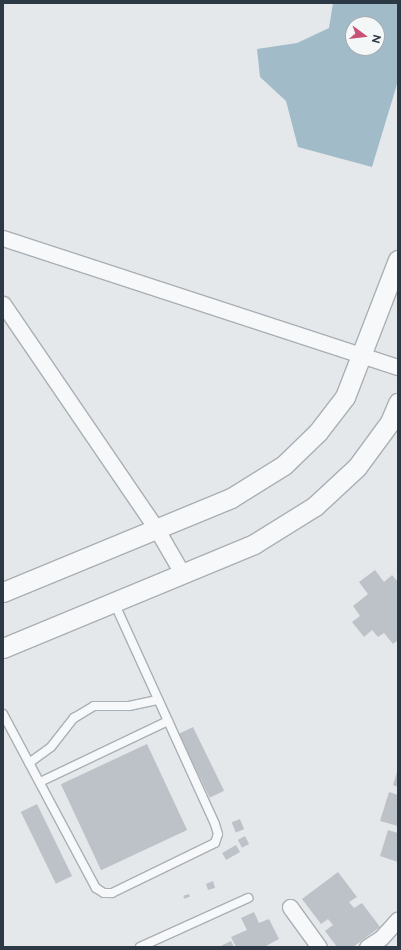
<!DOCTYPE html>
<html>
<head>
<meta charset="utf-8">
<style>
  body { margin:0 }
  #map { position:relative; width:401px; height:950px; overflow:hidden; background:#e4e8eb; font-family:Raleway,sans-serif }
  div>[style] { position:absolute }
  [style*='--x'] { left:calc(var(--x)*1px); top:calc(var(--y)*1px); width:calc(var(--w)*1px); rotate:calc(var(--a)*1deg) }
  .water>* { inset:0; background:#a2bbc9 }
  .building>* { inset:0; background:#bcc2c8; transform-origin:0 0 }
  .roads { filter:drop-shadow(1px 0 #a9b0b5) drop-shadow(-1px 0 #a9b0b5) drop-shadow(0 1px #a9b0b5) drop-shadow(0 -1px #a9b0b5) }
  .service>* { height:8px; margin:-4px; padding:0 4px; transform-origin:4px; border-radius:4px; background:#f7f8fa }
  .minor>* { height:15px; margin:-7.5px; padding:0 7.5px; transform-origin:7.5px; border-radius:7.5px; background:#f7f8fa }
  .tertiary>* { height:19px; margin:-9.5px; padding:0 9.5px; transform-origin:9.5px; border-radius:9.5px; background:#f7f8fa }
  span { translate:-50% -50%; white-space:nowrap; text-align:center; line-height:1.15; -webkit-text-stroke:3px #f4f7f8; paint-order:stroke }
  .frame { position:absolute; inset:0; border:4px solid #2c3843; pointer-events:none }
  .north { position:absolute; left:345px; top:16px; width:40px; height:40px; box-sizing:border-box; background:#f4f7f8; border:1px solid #a4abb0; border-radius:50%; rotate:105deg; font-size:11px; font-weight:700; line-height:16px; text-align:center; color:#2c3843 }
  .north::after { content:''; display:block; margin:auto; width:14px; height:18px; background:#c85276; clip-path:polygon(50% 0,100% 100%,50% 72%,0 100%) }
</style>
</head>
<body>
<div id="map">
  <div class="water">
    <i style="clip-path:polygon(evenodd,333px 3px,398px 3px,398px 81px,372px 167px,298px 147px,286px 101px,260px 77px,257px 49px,297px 43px,329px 28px,333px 3px,353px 24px,377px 24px,377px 48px,353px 48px,353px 24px)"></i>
  </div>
  <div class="building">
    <i style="clip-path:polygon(375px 570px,384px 582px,392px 575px,398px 582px,398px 640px,393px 644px,384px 633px,378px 637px,372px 630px,364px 637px,352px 622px,360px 616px,353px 606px,368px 594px,359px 582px)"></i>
    <i style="left:193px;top:727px;width:71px;height:16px;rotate:64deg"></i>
    <i style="left:147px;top:744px;width:95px;height:95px;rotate:65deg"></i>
    <i style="clip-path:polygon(398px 769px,398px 787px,393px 785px)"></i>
    <i style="clip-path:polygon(389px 792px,398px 795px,398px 826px,380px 821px)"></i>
    <i style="left:37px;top:804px;width:80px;height:18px;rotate:64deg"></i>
    <i style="left:240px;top:819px;width:11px;height:9px;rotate:68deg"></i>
    <i style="clip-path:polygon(388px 830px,398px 833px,398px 862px,380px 856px)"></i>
    <i style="left:245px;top:836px;width:9px;height:8px;rotate:63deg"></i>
    <i style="left:236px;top:845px;width:8px;height:16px;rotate:60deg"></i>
    <i style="clip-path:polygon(338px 872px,357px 897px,349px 902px,354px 908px,362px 903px,380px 927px,353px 947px,337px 947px,325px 931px,333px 925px,328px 919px,321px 924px,302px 899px)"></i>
    <i style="clip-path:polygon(213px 881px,215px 888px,208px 890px,206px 884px)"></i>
    <i style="left:189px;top:894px;width:3px;height:6px;rotate:72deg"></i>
    <i style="clip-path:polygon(254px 912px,259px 923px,269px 919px,279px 939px,264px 947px,236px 947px,231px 937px,247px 930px,241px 918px)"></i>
    <i style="clip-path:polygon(231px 941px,234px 947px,219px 947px)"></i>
  </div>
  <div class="roads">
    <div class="service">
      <i style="--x:3;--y:714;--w:197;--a:61.9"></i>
      <i style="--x:96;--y:888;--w:9;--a:32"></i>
      <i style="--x:104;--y:893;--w:8;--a:0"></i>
      <i style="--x:112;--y:893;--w:114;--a:-25.9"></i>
      <i style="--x:215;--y:843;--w:9;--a:-72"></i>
      <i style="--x:218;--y:834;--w:10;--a:-107"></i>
      <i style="--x:215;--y:824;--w:244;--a:-114.5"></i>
      <i style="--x:29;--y:763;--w:27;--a:-36"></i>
      <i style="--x:51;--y:747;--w:37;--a:-52"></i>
      <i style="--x:74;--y:718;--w:23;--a:-31"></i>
      <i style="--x:94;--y:706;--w:35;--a:0"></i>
      <i style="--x:129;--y:706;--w:30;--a:-12"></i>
      <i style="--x:40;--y:782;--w:142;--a:-25.5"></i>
      <i style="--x:140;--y:947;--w:119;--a:-24.4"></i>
    </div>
    <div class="minor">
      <i style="--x:3;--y:238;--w:416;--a:18.1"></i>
      <i style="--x:3;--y:304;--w:271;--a:55.7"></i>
      <i style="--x:156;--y:528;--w:52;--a:60"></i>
      <i style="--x:290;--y:907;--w:49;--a:54.1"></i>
      <i style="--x:367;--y:947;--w:17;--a:-33"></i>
      <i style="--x:381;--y:938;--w:25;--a:-48"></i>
    </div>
    <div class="tertiary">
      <i style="--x:3;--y:592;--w:247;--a:-22.4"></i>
      <i style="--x:231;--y:498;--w:62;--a:-31.9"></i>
      <i style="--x:284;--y:465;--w:47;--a:-44.1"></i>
      <i style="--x:318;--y:432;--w:44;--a:-52.4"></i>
      <i style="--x:345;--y:397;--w:147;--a:-68.9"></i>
      <i style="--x:3;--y:648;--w:272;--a:-22.5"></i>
      <i style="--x:254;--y:544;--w:72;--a:-31.9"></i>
      <i style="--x:315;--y:506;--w:57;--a:-42.9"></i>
      <i style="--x:357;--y:467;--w:56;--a:-53.7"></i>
      <i style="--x:390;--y:422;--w:21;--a:-67"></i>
    </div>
  </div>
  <div class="frame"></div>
  <div class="north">N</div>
</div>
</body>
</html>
